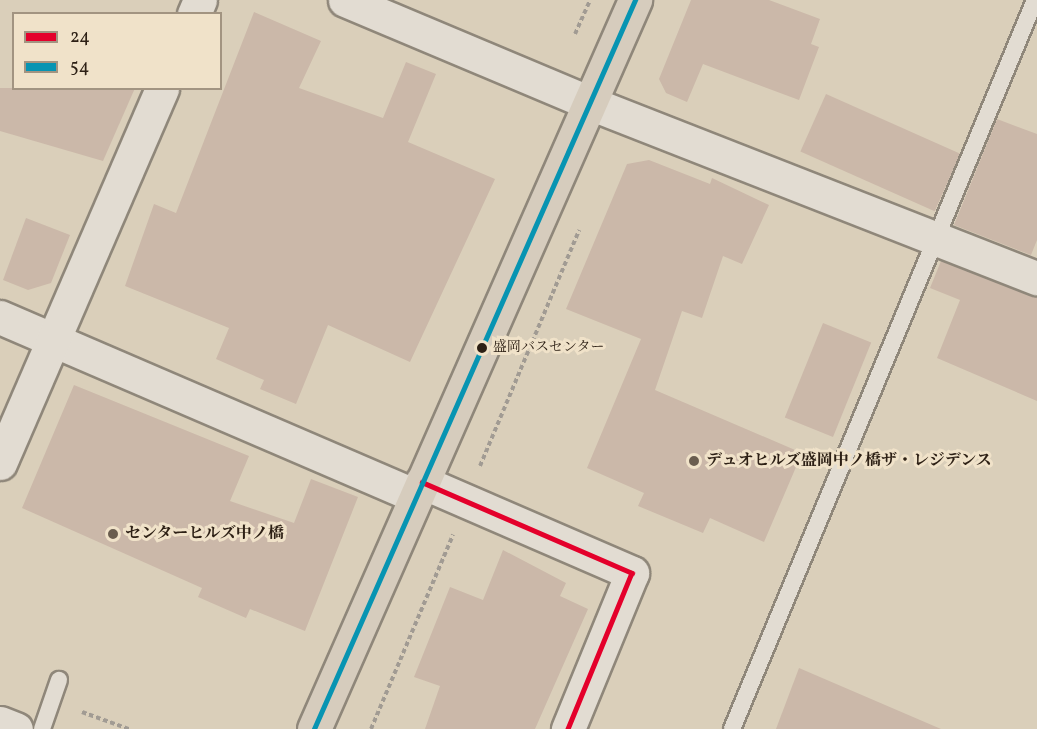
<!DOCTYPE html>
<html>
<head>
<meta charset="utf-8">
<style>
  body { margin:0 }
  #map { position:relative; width:1037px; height:729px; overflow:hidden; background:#dacfba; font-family:Vollkorn,"Noto Serif JP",serif }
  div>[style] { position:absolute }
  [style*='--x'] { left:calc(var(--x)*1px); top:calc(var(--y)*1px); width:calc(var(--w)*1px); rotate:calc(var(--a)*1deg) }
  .building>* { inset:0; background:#cbb8a9; transform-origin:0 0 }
  .path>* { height:4px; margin-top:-2px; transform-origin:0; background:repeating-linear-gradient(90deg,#a19b93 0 4.5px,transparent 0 7.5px) }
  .roads { filter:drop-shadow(2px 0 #8f877a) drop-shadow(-2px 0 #8f877a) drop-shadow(0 2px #8f877a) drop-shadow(0 -2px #8f877a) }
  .lane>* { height:16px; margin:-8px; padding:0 8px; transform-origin:8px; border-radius:8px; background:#e2dcd2 }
  .street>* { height:33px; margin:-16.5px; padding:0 16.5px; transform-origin:16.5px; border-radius:16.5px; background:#e2dcd2 }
  .secondary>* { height:33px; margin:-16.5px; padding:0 16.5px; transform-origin:16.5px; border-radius:16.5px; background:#e2dcd2 }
  .highway>* { height:33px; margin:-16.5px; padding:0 16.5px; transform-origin:16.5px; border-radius:16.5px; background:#d6ccbd }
  .bus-1>* { height:4.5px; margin:-2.25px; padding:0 2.25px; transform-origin:2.25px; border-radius:2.25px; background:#e4002b }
  .bus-2>* { height:4.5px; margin:-2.25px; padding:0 2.25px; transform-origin:2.25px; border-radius:2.25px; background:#0794b2 }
  .dots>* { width:16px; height:16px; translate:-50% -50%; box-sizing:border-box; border:3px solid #f0e2c9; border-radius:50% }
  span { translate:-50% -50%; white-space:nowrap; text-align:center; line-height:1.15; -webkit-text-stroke:6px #f0e2c9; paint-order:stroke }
  .bus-label { font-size:14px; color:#2d2015 }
  .left { translate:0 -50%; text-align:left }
  .poi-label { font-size:16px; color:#2d2015; font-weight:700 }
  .legend { position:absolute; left:12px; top:12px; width:210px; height:78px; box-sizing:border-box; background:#f0e2c9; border:2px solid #a29481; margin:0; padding:8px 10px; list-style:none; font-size:18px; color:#2d2015 }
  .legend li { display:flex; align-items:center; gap:12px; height:30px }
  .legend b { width:30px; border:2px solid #a29481 }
</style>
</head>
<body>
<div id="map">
  <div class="building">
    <i style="clip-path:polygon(691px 0,769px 0,820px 19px,811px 44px,819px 47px,799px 100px,703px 64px,687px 102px,666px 93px,659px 79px)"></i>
    <i style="clip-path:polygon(254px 12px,321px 41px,299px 88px,383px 118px,406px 62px,436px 74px,408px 142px,495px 179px,410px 362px,328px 325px,296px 404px,260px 389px,264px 380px,216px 359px,229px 328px,125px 286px,154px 204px,176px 213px)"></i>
    <i style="clip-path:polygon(0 88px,135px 88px,103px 161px,0 131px)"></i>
    <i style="left:826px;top:94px;width:147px;height:63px;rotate:24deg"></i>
    <i style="clip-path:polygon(997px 119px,1037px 134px,1037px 240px,1031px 255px,954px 225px)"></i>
    <i style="clip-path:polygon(649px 160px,710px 184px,712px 178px,769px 205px,742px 264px,723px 256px,702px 318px,682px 311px,655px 390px,802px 453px,764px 542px,710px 518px,703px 533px,638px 506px,644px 493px,587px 468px,641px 339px,566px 309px,627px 164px)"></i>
    <i style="clip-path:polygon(26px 218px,70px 235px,51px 283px,28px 290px,3px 280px)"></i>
    <i style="clip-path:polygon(941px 261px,1037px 296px,1037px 401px,937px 358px,960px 300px,930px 288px)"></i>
    <i style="left:823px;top:323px;width:52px;height:102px;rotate:22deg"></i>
    <i style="clip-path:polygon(74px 385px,249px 456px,230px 501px,294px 523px,311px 479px,358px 497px,305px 631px,250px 609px,246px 618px,198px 597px,202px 588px,22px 508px)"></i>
    <i style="clip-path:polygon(503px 550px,566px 583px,560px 596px,588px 609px,535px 729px,425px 729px,440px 686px,414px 677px,450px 587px,483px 600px)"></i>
    <i style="clip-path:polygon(799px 668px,941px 729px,776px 729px)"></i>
  </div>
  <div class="path">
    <i style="--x:575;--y:34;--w:37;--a:-66"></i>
    <i style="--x:480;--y:466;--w:256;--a:-67.2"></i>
    <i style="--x:82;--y:712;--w:50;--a:19.9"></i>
    <i style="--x:371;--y:729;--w:211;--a:-67.1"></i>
  </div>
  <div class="roads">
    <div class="lane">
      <i style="--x:42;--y:729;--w:52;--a:-70.9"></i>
      <i style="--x:732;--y:729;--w:789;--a:-67.43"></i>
    </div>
    <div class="street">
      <i style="--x:345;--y:0;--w:268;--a:22.8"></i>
      <i style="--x:592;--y:104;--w:478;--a:21.4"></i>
      <i style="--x:194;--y:14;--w:15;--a:-67"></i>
      <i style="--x:0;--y:317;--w:453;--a:23.3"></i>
      <i style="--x:0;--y:463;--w:408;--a:-66.6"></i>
      <i style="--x:422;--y:482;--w:229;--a:23.4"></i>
      <i style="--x:632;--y:573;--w:169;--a:112.3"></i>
    </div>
    <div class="secondary">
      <i style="--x:0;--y:723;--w:17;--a:21"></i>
    </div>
    <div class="highway">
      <i style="--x:314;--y:729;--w:797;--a:-66.23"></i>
    </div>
  </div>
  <div class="bus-1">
    <i style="--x:422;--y:482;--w:229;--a:23.4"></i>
    <i style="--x:632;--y:573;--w:169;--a:112.3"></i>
  </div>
  <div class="bus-2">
    <i style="--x:314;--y:729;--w:797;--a:-66.23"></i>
  </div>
  <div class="dots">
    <i style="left:482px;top:348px;background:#2d2015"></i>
    <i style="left:694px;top:461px;background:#6a5d4f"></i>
    <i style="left:113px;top:534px;background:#6a5d4f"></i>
  </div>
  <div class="bus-label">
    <span class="left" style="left:493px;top:348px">盛岡バスセンター</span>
  </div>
  <div class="poi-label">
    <span class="left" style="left:706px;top:461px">デュオヒルズ盛岡中ノ橋ザ・レジデンス</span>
    <span class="left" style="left:125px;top:534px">センターヒルズ中ノ橋</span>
  </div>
  <ul class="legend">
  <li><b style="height:8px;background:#e4002b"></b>24</li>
  <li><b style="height:8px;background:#0794b2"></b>54</li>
  </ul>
</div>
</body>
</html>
